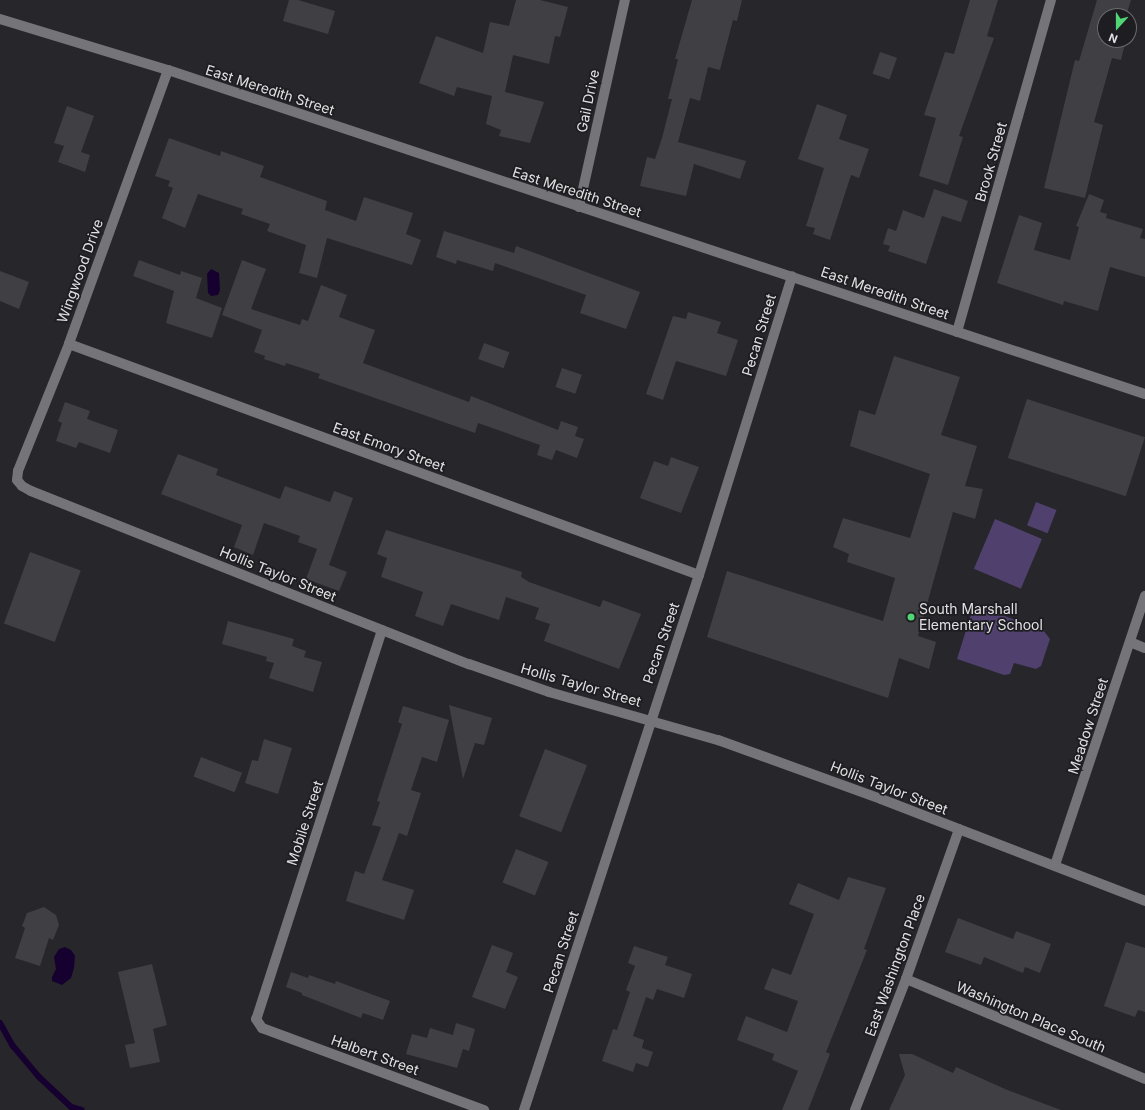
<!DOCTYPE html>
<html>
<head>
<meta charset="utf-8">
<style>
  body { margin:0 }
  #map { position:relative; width:1145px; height:1110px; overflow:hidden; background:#27262a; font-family:Inter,sans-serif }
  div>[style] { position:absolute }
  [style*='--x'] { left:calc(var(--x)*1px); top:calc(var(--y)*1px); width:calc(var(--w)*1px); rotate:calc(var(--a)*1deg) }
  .green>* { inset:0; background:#50406e; transform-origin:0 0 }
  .water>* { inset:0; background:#160030 }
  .stream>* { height:6px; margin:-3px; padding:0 3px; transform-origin:3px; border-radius:3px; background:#160030 }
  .building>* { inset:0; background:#403f43; transform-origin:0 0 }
  .minor>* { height:10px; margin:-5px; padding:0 5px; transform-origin:5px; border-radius:5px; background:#757478 }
  .dots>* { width:11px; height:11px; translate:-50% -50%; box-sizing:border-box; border:2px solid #1e1d21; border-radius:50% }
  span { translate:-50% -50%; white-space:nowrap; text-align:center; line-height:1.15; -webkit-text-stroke:3.5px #1e1d21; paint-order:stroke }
  .street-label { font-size:14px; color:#e1e1e3 }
  .poi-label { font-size:14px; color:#e1e1e3 }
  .left { translate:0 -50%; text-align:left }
  .north { position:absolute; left:1097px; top:8px; width:40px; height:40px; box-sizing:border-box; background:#1e1d21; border:1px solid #6c6b6f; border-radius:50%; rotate:201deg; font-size:11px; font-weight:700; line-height:16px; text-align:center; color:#e1e1e3 }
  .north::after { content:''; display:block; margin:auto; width:14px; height:18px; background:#50d674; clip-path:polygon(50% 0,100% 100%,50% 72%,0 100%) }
</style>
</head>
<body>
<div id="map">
  <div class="green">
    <i style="left:1036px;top:502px;width:22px;height:25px;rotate:21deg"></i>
    <i style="left:995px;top:519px;width:51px;height:54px;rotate:23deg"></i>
    <i style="clip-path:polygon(974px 605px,1043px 630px,1050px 639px,1041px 666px,1036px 669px,1014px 663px,1010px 674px,1004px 675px,957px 659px)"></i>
  </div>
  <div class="water">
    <i style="clip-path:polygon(211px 269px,219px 273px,220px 290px,218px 295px,211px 296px,208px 293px,207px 274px)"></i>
    <i style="clip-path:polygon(65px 947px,71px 950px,75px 956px,74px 968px,71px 978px,62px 985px,52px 981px,52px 977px,56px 969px,54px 957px,59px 949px)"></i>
  </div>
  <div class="stream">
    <i style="--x:0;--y:1023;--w:26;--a:61"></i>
    <i style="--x:13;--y:1046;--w:39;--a:50"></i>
    <i style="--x:38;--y:1076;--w:45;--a:43.2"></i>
    <i style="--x:71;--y:1107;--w:11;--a:15"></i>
  </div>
  <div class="building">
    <i style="clip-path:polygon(289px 0,298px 0,335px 11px,328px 34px,283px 21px)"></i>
    <i style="clip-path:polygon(516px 0,540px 0,568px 7px,560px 37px,555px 36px,549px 64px,513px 55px,505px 92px,544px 102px,530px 143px,499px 136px,501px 130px,486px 124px,492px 96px,457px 87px,454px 96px,419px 83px,436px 36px,483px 53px,490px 22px,509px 26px)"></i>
    <i style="clip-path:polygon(692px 0,742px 0,737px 21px,733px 20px,720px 70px,708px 67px,700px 101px,690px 98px,678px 142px,746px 161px,740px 179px,694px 164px,686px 196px,640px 186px,647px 157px,655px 159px,662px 138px,672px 99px,668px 99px,678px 59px,675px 59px)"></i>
    <i style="clip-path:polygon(970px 0,998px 0,987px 36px,994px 38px,959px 136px,963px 137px,948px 185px,919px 176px,936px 118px,924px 115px,945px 52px,954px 54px)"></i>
    <i style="clip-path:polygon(1097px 0,1131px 0,1126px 16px,1105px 16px,1105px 40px,1126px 40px,1121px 60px,1112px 58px,1094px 122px,1103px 125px,1085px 198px,1044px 188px,1075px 60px,1079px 61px)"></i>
    <i style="left:880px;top:52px;width:18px;height:23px;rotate:19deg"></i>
    <i style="clip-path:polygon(817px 104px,847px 115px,839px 139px,869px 149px,859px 178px,851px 175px,830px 240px,813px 234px,815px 228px,806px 226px,824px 168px,798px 159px)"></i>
    <i style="clip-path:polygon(67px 106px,94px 116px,81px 152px,90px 155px,85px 172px,58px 162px,64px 146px,54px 143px)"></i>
    <i style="clip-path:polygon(169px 138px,220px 156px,221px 151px,264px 166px,260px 177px,327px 201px,325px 210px,356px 221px,364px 197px,413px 213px,406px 234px,421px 240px,412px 265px,327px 238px,317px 278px,299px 273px,306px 245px,267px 231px,270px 224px,241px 214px,243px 209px,198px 194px,185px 228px,162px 218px,173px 188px,168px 186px,170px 181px,155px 176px)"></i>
    <i style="clip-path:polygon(934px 189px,968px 201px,961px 222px,942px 216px,926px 264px,888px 251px,890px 246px,883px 244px,888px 228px,896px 231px,903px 210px,924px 218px)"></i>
    <i style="clip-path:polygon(1089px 194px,1104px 200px,1100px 212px,1107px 214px,1106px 218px,1143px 229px,1140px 238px,1145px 239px,1145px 277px,1110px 267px,1098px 311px,1064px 301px,1063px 305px,997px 283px,1019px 215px,1042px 223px,1034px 250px,1070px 260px,1079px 227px,1076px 226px)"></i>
    <i style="clip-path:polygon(444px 231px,514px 253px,516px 246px,640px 292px,626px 329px,580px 313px,586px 295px,495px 263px,493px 271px,457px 260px,456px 264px,436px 257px)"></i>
    <i style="clip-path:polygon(139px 260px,180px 275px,181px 271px,202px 278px,196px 298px,222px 308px,212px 338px,166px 323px,174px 291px,133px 276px)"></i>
    <i style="clip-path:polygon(242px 260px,266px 269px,251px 309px,300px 325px,302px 319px,308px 321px,321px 285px,347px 295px,339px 317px,375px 330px,363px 363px,469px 402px,471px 396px,558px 430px,561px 421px,578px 427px,575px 436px,584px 439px,577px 458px,556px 450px,552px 460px,537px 455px,540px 445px,478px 423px,475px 433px,318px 378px,320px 374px,286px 363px,285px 366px,264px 359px,265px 356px,254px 352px,262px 330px,222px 315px)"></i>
    <i style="clip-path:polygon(0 271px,29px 282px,19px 309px,0 301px)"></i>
    <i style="clip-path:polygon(688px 312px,721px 322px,717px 333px,738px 340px,726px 376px,676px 361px,663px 400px,646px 394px,673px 316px,686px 319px)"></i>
    <i style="left:484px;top:343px;width:27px;height:17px;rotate:20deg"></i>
    <i style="clip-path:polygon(894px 356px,960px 377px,941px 435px,977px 446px,965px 486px,983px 489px,975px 519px,953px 512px,918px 636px,936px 642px,929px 669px,899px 658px,888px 698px,707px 637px,727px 571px,883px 621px,895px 578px,847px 562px,849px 554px,833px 547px,843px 518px,910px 538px,930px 474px,850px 446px,859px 410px,875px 415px)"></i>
    <i style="left:562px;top:368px;width:21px;height:20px;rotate:19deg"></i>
    <i style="left:1027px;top:399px;width:124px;height:62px;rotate:18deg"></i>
    <i style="clip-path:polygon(65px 402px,90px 411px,87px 419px,118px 430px,110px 453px,79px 442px,76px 448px,56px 441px,62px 423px,58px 421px)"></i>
    <i style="clip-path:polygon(178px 454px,218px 469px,216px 475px,280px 499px,285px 486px,330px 502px,334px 491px,353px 498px,329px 565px,347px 572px,339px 591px,306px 579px,317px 549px,298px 542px,300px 536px,264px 523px,253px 555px,234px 547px,242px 525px,161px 494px)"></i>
    <i style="clip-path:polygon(671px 457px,699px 467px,681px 513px,640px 498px,654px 461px,668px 466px)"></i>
    <i style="clip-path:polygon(386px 530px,522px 572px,521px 577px,529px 582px,600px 607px,603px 600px,641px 614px,619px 669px,544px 641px,550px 624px,535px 619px,539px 608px,506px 597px,499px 620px,451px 604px,443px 626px,415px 616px,423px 592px,381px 577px,387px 558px,377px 554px)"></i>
    <i style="left:30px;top:552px;width:54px;height:76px;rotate:20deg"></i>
    <i style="clip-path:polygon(228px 621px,294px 639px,292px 646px,306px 651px,304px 657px,322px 662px,313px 692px,269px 678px,274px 663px,266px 661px,267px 657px,222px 644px)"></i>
    <i style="clip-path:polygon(449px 705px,492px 718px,484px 745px,475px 743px,463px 779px)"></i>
    <i style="clip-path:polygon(403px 706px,449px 720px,437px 762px,422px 757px,411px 790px,421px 793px,407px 836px,399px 833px,382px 880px,414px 890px,404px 920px,346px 901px,355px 871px,364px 874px,381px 827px,372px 825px,380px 802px,377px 801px,402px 724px,398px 722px)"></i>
    <i style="clip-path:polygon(264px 739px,292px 748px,278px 794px,245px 783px,252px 760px,258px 761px)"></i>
    <i style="left:545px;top:749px;width:45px;height:72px;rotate:21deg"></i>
    <i style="left:201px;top:757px;width:44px;height:21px;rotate:21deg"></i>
    <i style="left:516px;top:849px;width:35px;height:36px;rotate:22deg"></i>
    <i style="clip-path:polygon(848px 877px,886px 888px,864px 949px,867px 950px,826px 1052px,830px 1054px,808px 1110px,782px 1110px,798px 1071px,772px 1060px,774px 1054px,737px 1040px,746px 1016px,787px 1032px,798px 1001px,764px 989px,772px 968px,791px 975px,814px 914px,789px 904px,798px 883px,839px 900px)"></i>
    <i style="clip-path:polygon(44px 907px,56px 915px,59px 925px,53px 940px,49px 938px,40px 966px,15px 958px,25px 928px,22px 926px,27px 913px)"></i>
    <i style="clip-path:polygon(958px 918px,1013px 939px,1016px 931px,1051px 944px,1040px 973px,1025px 967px,1023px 973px,984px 957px,981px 965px,945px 952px)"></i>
    <i style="clip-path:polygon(1126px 942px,1145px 948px,1145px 1012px,1138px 1010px,1135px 1017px,1104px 1006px)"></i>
    <i style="clip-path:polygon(492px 945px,513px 953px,506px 972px,518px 977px,505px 1009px,472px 997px)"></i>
    <i style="clip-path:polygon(634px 946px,668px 957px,665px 965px,692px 974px,684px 998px,657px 989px,653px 1000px,646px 997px,633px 1036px,644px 1040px,642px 1048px,653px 1052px,648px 1067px,636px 1063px,633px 1072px,602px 1061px,613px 1029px,617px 1030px,630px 992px,626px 990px,635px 966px,628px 963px)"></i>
    <i style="clip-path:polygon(152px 964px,167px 1025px,153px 1029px,160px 1062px,130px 1068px,125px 1045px,135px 1043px,118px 972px)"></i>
    <i style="clip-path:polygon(291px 972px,308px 978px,309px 975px,335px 984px,336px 981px,390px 1001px,383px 1020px,363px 1013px,361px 1018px,302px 995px,302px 993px,286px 987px)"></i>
    <i style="clip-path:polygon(456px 1023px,475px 1029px,469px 1051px,463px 1049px,457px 1068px,406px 1054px,412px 1034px,427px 1038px,430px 1028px,453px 1035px)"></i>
    <i style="clip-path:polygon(899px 1054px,912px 1054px,953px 1073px,956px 1067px,1005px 1089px,1061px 1110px,889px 1110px,905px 1075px)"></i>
  </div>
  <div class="minor">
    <i style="--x:0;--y:19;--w:176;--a:16.9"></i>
    <i style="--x:168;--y:70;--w:1029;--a:18.35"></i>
    <i style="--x:168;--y:70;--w:291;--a:109.9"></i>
    <i style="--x:69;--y:344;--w:137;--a:111.9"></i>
    <i style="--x:18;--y:471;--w:9;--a:96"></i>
    <i style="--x:17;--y:480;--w:8;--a:50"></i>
    <i style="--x:22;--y:486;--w:10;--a:29"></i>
    <i style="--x:31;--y:491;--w:471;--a:21.6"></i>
    <i style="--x:469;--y:664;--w:85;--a:19.3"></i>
    <i style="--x:549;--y:692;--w:176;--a:15.9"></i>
    <i style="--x:718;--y:740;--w:173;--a:19.9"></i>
    <i style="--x:881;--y:799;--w:283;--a:21.1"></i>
    <i style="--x:579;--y:207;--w:212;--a:-77.5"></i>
    <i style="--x:957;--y:332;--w:345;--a:-74.2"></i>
    <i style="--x:69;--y:344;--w:671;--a:20.14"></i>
    <i style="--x:382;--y:630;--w:409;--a:107.9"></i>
    <i style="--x:256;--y:1019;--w:11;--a:56"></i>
    <i style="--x:262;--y:1028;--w:237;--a:20.3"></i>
    <i style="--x:1130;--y:642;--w:16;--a:22"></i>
    <i style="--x:1055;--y:865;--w:284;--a:-71.5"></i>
    <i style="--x:906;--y:979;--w:259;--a:22.7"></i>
    <i style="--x:524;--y:1110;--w:563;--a:-71.89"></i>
    <i style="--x:699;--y:575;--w:313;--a:-72.7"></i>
    <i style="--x:855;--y:1110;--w:141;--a:-68.7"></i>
    <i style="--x:906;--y:979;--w:159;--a:-70.5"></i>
  </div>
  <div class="dots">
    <i style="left:911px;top:617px;background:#50d674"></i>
  </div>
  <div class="street-label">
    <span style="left:270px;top:90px;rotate:18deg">East Meredith Street</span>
    <span style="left:588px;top:101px;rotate:-78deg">Gail Drive</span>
    <span style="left:991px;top:162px;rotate:-74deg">Brook Street</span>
    <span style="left:577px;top:192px;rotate:18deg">East Meredith Street</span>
    <span style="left:80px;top:271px;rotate:-70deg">Wingwood Drive</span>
    <span style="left:885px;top:293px;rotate:19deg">East Meredith Street</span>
    <span style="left:759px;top:335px;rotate:-73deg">Pecan Street</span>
    <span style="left:389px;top:447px;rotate:20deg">East Emory Street</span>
    <span style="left:278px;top:574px;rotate:22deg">Hollis Taylor Street</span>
    <span style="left:661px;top:643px;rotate:-71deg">Pecan Street</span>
    <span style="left:581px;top:685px;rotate:16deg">Hollis Taylor Street</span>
    <span style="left:1088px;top:726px;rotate:-72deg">Meadow Street</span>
    <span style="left:889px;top:788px;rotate:21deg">Hollis Taylor Street</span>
    <span style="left:305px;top:823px;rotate:-72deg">Mobile Street</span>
    <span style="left:561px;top:952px;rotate:-72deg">Pecan Street</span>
    <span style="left:895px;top:965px;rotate:-70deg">East Washington Place</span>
    <span style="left:1031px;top:1017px;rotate:23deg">Washington Place South</span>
    <span style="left:375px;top:1055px;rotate:20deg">Halbert Street</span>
  </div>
  <div class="poi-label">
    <span class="left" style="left:919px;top:617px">South Marshall<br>Elementary School</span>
  </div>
  <div class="north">N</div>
</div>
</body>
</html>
